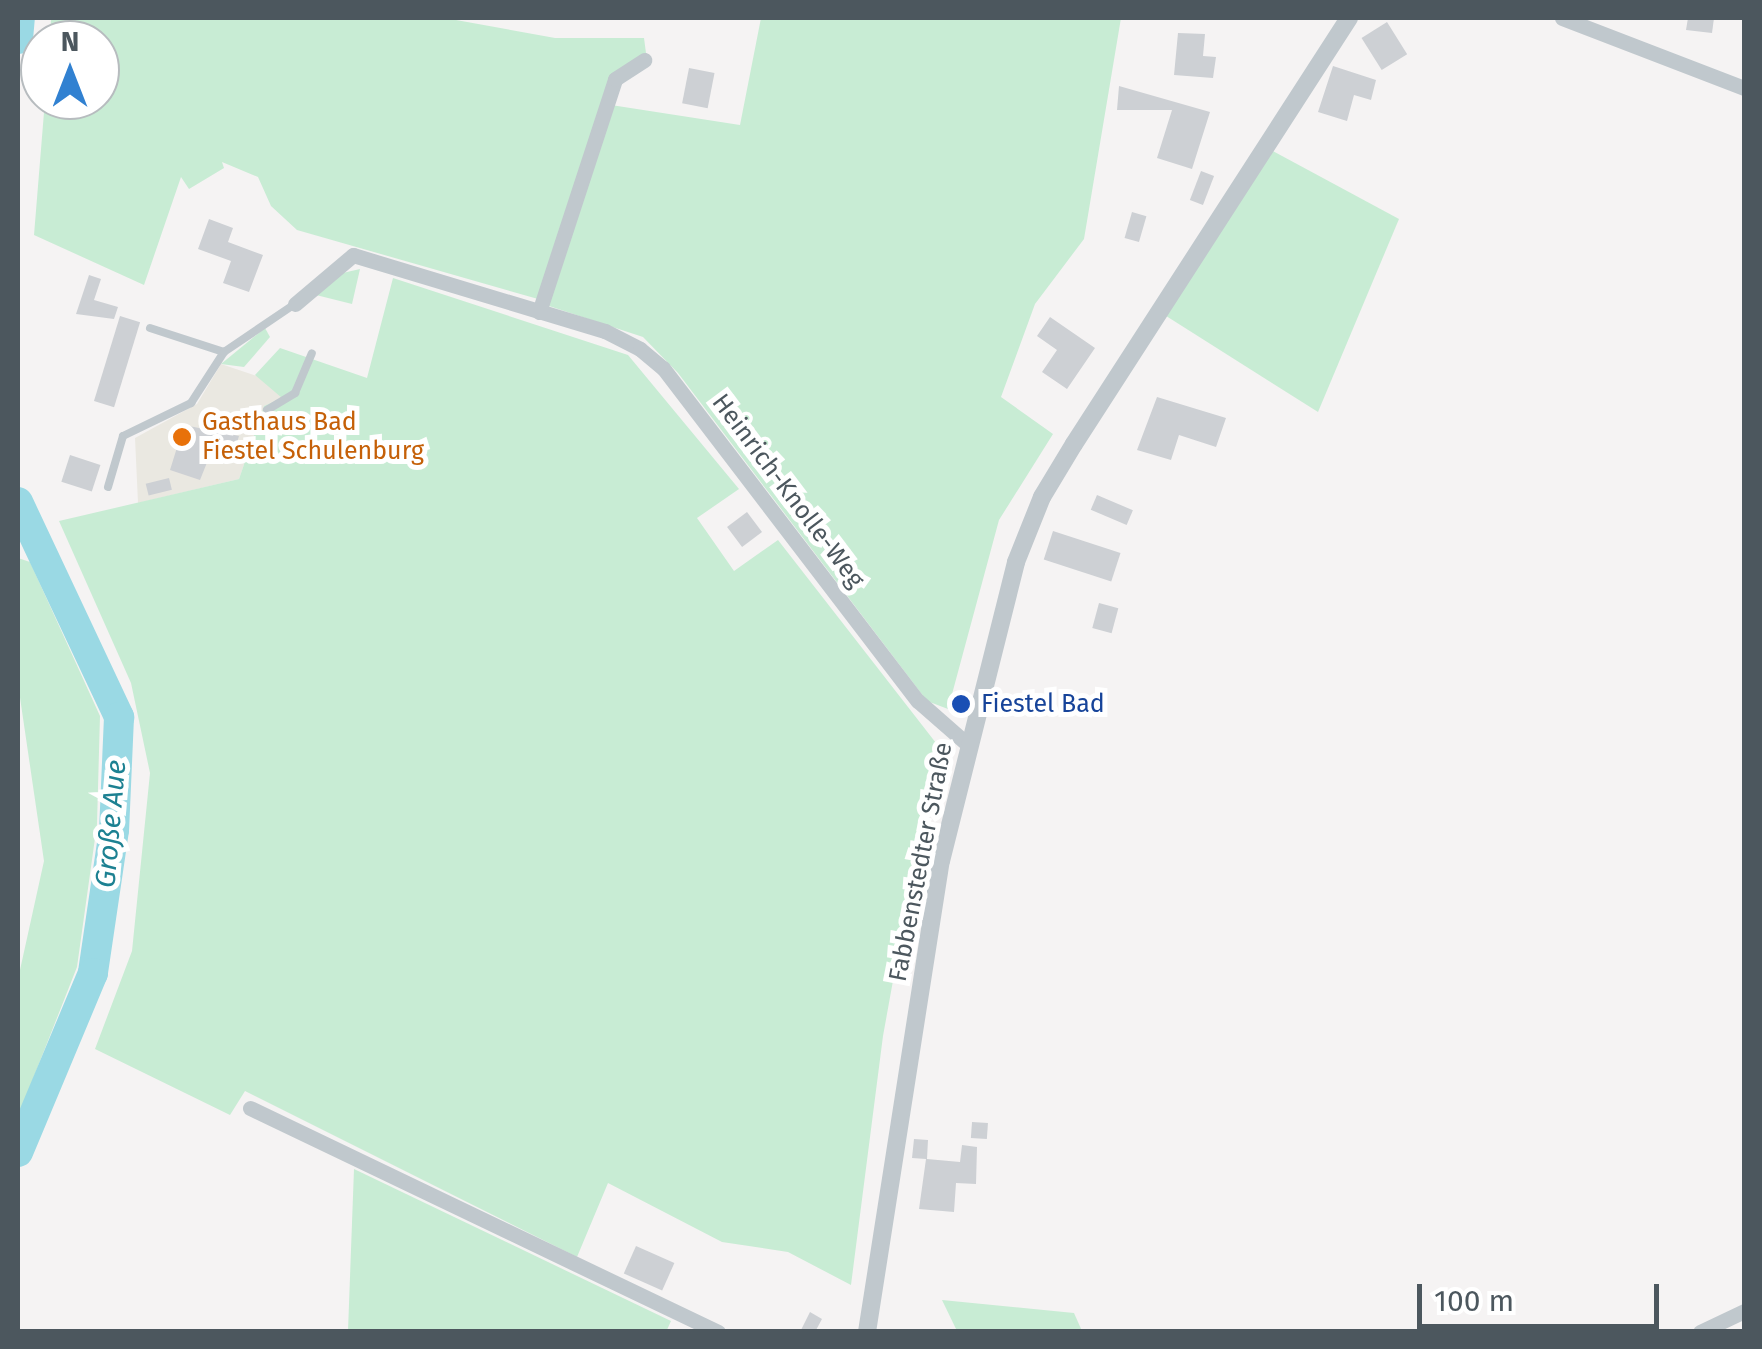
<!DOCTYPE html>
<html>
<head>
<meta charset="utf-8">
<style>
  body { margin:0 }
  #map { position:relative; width:1762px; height:1349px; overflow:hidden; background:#f5f3f3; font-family:"Fira Sans",sans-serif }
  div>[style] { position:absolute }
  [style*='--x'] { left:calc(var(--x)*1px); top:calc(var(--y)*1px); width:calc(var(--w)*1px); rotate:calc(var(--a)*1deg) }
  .commercial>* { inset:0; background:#eae8e1 }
  .green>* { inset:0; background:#c8ecd4 }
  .river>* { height:30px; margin:-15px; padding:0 15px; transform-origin:15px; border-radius:15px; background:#9ad9e4 }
  .building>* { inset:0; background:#cdd0d4; transform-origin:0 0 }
  .service>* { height:8px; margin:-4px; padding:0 4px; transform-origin:4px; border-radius:4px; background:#c0c8cd }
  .minor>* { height:15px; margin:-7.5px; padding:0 7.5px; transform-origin:7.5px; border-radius:7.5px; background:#c0c8cd }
  .tertiary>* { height:18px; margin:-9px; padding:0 9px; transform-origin:9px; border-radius:9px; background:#c0c8cd }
  .dots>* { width:28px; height:28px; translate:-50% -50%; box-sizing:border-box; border:5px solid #fff; border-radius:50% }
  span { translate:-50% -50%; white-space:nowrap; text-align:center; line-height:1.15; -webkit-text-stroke:10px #fff; paint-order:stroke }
  .food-label { font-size:25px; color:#c56008 }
  .left { translate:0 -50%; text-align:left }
  .street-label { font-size:25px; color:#4c575e }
  .transit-label { font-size:25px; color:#164399 }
  .water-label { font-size:28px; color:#1d8192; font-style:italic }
  .frame { position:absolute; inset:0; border:20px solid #4c575e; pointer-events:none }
  .north { position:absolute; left:20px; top:20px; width:100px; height:100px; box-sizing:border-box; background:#fff; border:2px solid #b7bcbf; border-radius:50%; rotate:0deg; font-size:28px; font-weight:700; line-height:40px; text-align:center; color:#4c575e }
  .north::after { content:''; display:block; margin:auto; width:35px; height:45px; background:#3181d1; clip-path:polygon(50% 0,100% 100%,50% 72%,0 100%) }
  .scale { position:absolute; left:1417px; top:1284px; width:242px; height:45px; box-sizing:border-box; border:5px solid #4c575e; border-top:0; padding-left:12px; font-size:30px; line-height:35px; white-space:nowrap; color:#4c575e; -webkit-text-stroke:8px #fff; paint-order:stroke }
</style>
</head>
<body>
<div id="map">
  <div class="commercial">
    <i style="clip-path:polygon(221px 364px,266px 379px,283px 398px,264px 406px,239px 479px,138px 503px,135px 438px,197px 404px)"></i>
  </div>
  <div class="green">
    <i style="clip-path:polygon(51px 18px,445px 18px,555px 38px,644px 38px,646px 53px,613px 75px,538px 299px,297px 230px,271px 206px,258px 177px,222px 162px,224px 168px,189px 189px,181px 177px,144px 285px,34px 235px,45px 100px,100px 100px,100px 40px,50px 40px)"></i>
    <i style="clip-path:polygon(761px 18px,1121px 18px,1084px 239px,1035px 304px,1001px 397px,1053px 434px,999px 520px,948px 709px,927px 701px,678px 373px,643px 337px,546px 305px,611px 105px,740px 125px)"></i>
    <i style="clip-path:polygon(1269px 149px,1399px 219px,1318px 412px,1163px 314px)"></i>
    <i style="clip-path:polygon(360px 269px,352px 304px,316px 295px,334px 275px)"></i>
    <i style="clip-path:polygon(393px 278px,628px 355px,739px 489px,697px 518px,734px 571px,778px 540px,936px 743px,883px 1036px,851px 1285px,788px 1252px,722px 1242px,608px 1183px,577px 1257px,245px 1091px,230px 1115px,95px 1049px,132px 951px,150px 773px,131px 683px,59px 521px,239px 479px,264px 406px,282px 398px,255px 375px,280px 348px,367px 378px)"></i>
    <i style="clip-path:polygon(265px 328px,270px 337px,244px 367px,221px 364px)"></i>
    <i style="clip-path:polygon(18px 558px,30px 562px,100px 716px,97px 824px,77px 967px,18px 1117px,18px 979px,44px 861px,18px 684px)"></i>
    <i style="clip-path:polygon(354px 1169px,671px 1321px,666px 1332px,348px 1331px)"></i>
    <i style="clip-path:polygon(942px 1300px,1074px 1313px,1082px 1331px,957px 1331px)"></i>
  </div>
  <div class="river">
    <i style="--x:18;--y:39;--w:21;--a:-85"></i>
    <i style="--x:18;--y:502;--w:238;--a:64.8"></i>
    <i style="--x:119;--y:717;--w:113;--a:92.5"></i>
    <i style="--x:114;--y:830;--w:145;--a:98.4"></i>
    <i style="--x:93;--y:973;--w:194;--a:112.7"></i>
  </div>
  <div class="building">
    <i style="clip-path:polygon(1688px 18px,1714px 18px,1712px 33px,1686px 30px)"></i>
    <i style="left:1387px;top:22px;width:38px;height:30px;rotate:58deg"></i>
    <i style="clip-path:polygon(1178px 33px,1205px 34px,1203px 56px,1216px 57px,1213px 78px,1174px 75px)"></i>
    <i style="clip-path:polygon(1333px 66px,1376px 80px,1371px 100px,1354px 95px,1347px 121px,1318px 112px)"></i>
    <i style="left:689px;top:68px;width:26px;height:36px;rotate:11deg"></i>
    <i style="clip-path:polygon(1119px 86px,1210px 112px,1192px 169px,1157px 158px,1172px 110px,1117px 110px)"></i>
    <i style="left:1201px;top:171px;width:14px;height:31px;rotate:21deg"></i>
    <i style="left:1132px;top:212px;width:15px;height:27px;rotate:16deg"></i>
    <i style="clip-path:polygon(209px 219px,233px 228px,228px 242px,263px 255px,249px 292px,223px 283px,231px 261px,198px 249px)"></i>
    <i style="clip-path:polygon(89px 275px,101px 279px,94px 300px,118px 307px,114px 319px,76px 314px)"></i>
    <i style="left:120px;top:316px;width:21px;height:89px;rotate:17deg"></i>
    <i style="clip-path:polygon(1050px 317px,1095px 348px,1067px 389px,1042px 372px,1057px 350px,1037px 336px)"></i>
    <i style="clip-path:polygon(1157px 397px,1226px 418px,1216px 447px,1179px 435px,1171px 460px,1137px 450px)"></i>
    <i style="clip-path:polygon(184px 425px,239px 436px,233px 456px,212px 450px,200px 480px,170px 470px)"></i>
    <i style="left:70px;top:455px;width:32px;height:28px;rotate:18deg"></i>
    <i style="left:169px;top:478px;width:12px;height:24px;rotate:76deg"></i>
    <i style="left:1097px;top:495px;width:39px;height:16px;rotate:23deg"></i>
    <i style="left:747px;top:512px;width:25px;height:25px;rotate:53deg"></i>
    <i style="left:1053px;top:531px;width:71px;height:30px;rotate:18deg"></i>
    <i style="left:1099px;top:603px;width:20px;height:26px;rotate:15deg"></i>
    <i style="left:972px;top:1122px;width:16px;height:16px;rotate:4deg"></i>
    <i style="clip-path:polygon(914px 1139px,928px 1140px,927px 1159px,960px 1162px,962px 1145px,977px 1147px,976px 1184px,956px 1183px,954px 1212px,919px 1209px,926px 1159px,912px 1158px)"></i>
    <i style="left:636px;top:1246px;width:42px;height:30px;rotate:24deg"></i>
    <i style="clip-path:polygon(810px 1312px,822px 1319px,815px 1332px,800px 1332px)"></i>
  </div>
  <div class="service">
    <i style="--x:150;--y:328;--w:78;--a:18"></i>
    <i style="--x:267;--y:410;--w:33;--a:-31"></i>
    <i style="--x:295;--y:393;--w:43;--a:-67"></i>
    <i style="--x:108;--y:487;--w:53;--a:-73.6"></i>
    <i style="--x:123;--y:436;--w:76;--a:-25.9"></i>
    <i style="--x:191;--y:403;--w:61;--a:-57.1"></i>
    <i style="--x:224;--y:352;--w:86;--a:-34.1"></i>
  </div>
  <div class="minor">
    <i style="--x:1562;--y:18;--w:195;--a:21"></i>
    <i style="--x:295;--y:304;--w:76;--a:-40.2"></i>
    <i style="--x:353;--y:255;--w:263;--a:16.8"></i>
    <i style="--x:605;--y:331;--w:39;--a:27"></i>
    <i style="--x:640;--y:349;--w:30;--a:40"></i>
    <i style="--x:663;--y:368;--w:419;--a:52.6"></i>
    <i style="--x:918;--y:701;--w:67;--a:41.3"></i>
    <i style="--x:539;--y:312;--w:245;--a:-71.9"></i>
    <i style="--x:615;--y:79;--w:35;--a:-33"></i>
    <i style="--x:250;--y:1108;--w:519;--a:25.58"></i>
    <i style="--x:1700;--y:1332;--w:49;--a:-25.5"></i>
  </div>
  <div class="tertiary">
    <i style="--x:867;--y:1332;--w:477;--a:-81.1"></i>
    <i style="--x:941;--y:861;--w:308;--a:-75.9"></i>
    <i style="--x:1016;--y:562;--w:70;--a:-68.2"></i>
    <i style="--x:1042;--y:497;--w:62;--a:-58.9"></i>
    <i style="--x:1074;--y:444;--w:507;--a:-57.16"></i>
  </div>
  <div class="dots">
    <i style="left:182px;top:437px;background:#e8710a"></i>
    <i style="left:961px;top:704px;background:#1a4fb4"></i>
  </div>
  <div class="food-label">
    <span class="left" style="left:202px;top:437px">Gasthaus Bad<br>Fiestel Schulenburg</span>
  </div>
  <div class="street-label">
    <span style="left:788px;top:491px;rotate:53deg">Heinrich-Knolle-Weg</span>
    <span style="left:921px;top:862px;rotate:-79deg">Fabbenstedter Straße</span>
  </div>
  <div class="transit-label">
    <span class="left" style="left:981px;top:704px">Fiestel Bad</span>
  </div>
  <div class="water-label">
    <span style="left:111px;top:824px;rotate:-85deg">Große Aue</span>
  </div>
  <div class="frame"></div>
  <div class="north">N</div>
  <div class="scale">100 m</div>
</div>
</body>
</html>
